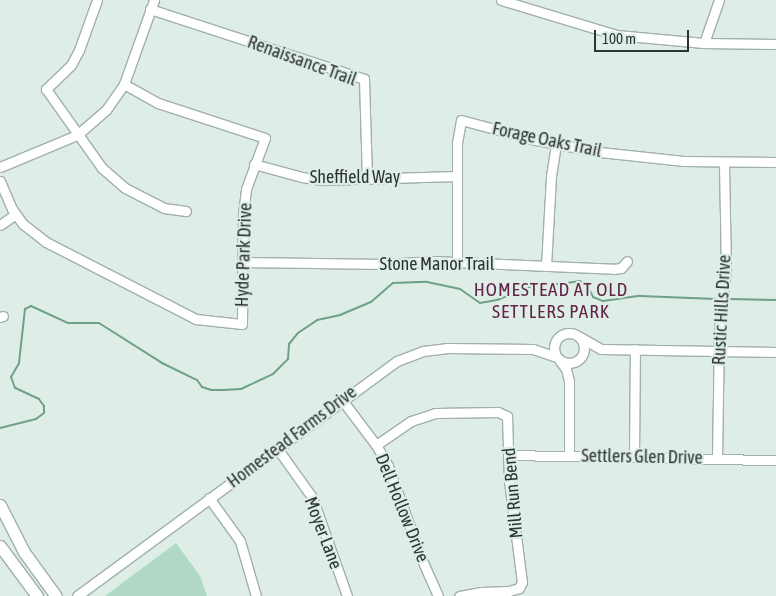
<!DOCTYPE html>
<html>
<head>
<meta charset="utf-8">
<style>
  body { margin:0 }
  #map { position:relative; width:776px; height:596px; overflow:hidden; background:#deeee7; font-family:"Asap Condensed",sans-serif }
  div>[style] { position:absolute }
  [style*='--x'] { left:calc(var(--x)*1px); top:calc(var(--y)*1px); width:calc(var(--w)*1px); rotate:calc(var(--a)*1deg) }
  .green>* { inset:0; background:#afd8c6 }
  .stream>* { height:2px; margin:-1px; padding:0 1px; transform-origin:1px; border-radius:1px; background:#709f8b }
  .roads { filter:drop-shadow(1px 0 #a1b0a9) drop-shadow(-1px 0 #a1b0a9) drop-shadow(0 1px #a1b0a9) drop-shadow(0 -1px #a1b0a9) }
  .minor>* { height:9px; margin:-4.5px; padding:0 4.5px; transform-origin:4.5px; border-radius:4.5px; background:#fff }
  .minor>.ring { margin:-4.5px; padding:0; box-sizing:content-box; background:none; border:9px solid #fff; border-radius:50% }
  .major>* { height:11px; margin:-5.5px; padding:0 5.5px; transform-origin:5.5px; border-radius:5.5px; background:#fff }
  span { translate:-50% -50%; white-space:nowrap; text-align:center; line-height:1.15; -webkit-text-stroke:4.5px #deeee7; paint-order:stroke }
  .street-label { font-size:18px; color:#2e3432 }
  .neighbourhood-label { font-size:19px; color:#622448; letter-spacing:1px }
  .scale { position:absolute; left:594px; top:30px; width:95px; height:22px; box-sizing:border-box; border:2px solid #2e3432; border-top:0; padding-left:6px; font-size:15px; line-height:18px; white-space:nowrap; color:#2e3432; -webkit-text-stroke:4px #deeee7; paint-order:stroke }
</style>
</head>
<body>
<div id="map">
  <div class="green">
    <i style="clip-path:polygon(176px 543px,200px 576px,207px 596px,105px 596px)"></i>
  </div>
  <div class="stream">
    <i style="--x:729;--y:299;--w:47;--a:1.2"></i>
    <i style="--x:0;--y:428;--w:37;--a:-14"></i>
    <i style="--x:36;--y:419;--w:10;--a:-37"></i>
    <i style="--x:44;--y:413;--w:7;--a:-90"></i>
    <i style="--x:44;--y:406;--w:9;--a:-126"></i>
    <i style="--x:39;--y:399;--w:26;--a:-155"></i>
    <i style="--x:15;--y:388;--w:12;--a:-110"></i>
    <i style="--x:11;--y:377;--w:16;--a:-60"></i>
    <i style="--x:19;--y:363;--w:54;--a:-83.7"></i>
    <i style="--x:25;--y:309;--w:7;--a:-27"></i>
    <i style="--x:31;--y:306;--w:41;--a:24.7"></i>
    <i style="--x:68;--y:323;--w:31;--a:0"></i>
    <i style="--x:99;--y:323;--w:75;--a:32.4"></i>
    <i style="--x:162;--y:363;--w:39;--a:26"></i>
    <i style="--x:197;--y:380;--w:9;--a:54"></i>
    <i style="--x:202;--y:387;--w:9;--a:18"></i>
    <i style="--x:211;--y:390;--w:12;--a:0"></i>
    <i style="--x:223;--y:390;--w:18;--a:-3"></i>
    <i style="--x:241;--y:389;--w:35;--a:-25"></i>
    <i style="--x:273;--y:374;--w:21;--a:-45"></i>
    <i style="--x:288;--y:359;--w:15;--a:-86"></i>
    <i style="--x:289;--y:344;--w:14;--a:-51"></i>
    <i style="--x:298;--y:333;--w:23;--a:-34"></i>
    <i style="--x:317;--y:320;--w:24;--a:-12"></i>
    <i style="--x:340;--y:315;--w:34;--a:-23"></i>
    <i style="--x:371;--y:302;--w:29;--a:-41"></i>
    <i style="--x:393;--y:283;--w:34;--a:-2"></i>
    <i style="--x:427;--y:282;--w:34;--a:12"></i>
    <i style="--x:460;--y:289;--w:24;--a:35"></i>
    <i style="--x:480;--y:303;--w:17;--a:-10"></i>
    <i style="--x:497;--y:300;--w:43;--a:-21.8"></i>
    <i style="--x:537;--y:284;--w:24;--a:0"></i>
    <i style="--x:561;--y:284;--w:19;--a:-9"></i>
    <i style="--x:580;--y:281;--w:8;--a:30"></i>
    <i style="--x:587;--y:285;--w:13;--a:63"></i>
    <i style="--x:593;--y:297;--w:11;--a:22"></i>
    <i style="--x:603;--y:301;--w:37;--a:-8"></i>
    <i style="--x:640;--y:296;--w:76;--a:2.3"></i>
  </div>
  <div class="roads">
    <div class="minor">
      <i style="--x:97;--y:0;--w:53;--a:109.8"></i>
      <i style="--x:79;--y:50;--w:17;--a:118"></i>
      <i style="--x:71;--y:65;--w:35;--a:136"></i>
      <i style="--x:46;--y:89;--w:97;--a:54.7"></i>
      <i style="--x:102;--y:168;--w:30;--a:41"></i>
      <i style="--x:125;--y:188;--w:44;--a:27.1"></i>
      <i style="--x:164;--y:208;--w:22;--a:8"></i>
      <i style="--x:501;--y:0;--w:121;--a:16.8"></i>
      <i style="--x:617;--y:35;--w:87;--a:5.3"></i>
      <i style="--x:704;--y:43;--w:72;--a:0.8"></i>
      <i style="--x:150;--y:9;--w:225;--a:18.1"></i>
      <i style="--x:364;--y:79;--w:99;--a:88.3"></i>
      <i style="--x:704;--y:43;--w:46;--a:-70.8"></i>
      <i style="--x:254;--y:164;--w:50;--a:15.2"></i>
      <i style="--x:302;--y:177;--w:20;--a:9"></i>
      <i style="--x:322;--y:180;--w:135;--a:-1.7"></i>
      <i style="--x:0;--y:167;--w:83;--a:-22.6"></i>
      <i style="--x:77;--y:135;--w:38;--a:-41"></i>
      <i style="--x:106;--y:110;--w:32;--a:-55"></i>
      <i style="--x:124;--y:84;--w:89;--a:-70.3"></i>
      <i style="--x:0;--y:181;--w:30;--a:67"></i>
      <i style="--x:12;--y:209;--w:19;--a:54"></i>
      <i style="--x:23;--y:224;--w:29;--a:38"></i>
      <i style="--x:46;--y:242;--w:169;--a:27.2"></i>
      <i style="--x:196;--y:319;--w:46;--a:6.2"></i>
      <i style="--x:242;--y:324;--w:110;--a:-89.5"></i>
      <i style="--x:243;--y:214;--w:25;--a:-83"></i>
      <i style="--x:246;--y:189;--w:54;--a:-69.6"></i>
      <i style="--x:265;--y:138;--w:113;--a:-161.9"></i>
      <i style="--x:158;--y:103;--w:39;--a:-151"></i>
      <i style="--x:0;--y:225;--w:19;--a:-35"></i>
      <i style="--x:243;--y:262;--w:142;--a:0.8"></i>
      <i style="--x:385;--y:264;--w:48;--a:-3.6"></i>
      <i style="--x:433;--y:261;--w:180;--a:2.5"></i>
      <i style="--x:613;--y:269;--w:8;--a:-7"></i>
      <i style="--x:621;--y:268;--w:9;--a:-49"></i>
      <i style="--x:457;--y:262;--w:119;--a:-90"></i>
      <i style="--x:457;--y:143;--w:23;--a:-80"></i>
      <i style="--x:461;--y:120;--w:78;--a:14.9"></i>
      <i style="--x:536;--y:140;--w:65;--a:10.6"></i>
      <i style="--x:600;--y:152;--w:84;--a:6.1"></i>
      <i style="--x:684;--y:161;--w:92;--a:0.6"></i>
      <i style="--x:546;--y:266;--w:90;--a:-86.8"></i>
      <i style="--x:551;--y:176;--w:32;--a:-81"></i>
      <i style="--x:0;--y:317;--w:3;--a:-18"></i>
      <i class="ring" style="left:554px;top:333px;width:21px;height:21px"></i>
      <i style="--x:580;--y:337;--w:24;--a:30"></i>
      <i style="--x:601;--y:349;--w:175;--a:1"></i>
      <i style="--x:560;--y:361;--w:10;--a:53"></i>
      <i style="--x:566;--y:369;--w:12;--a:76"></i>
      <i style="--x:569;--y:381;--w:75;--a:90"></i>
      <i style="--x:342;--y:400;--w:56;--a:52.9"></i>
      <i style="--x:376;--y:445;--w:24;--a:60"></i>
      <i style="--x:388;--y:466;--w:100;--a:70.1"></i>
      <i style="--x:422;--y:560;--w:39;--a:66"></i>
      <i style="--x:376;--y:445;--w:42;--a:-34.4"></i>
      <i style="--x:411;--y:421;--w:25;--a:-18"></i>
      <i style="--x:435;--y:413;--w:63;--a:-0.9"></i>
      <i style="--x:498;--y:412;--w:10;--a:24"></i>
      <i style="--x:507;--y:416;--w:65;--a:88.2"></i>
      <i style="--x:509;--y:481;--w:102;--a:82.7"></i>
      <i style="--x:522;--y:582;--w:7;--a:117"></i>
      <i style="--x:519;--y:588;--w:10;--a:163"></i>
      <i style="--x:509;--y:591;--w:28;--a:178"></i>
      <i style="--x:481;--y:592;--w:22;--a:170"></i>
      <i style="--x:277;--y:448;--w:60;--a:54.5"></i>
      <i style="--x:312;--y:497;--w:105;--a:70.5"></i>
      <i style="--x:508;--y:455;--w:268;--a:1.1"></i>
      <i style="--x:634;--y:457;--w:108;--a:-89.5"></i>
      <i style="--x:717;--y:459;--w:131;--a:-89.1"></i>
      <i style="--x:719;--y:328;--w:59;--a:-83.2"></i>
      <i style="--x:726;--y:269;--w:107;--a:-91.1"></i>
      <i style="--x:209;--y:498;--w:53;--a:54.2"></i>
      <i style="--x:240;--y:541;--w:57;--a:73.8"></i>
      <i style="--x:77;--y:596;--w:397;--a:-36.3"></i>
      <i style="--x:397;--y:361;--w:28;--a:-21"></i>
      <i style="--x:423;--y:351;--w:23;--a:-7"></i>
      <i style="--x:446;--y:348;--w:87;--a:0.7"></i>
      <i style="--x:533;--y:349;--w:24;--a:19"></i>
    </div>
    <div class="major">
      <i style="--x:0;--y:505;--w:53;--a:62.9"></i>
      <i style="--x:24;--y:552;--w:54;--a:54"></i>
      <i style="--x:0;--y:546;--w:62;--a:53.5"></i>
    </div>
  </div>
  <div class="street-label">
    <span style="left:302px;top:61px;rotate:20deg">Renaissance Trail</span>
    <span style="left:547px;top:140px;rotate:12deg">Forage Oaks Trail</span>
    <span style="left:355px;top:177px">Sheffield Way</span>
    <span style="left:244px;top:255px;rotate:-88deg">Hyde Park Drive</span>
    <span style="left:437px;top:264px">Stone Manor Trail</span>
    <span style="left:722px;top:310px;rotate:-87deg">Rustic Hills Drive</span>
    <span style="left:292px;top:437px;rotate:-37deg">Homestead Farms Drive</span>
    <span style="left:642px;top:457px;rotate:1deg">Settlers Glen Drive</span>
    <span style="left:513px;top:493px;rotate:-95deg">Mill Run Bend</span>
    <span style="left:402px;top:508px;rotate:68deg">Dell Hollow Drive</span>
    <span style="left:323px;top:533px;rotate:69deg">Moyer Lane</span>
  </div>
  <div class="neighbourhood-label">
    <span style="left:551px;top:301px">HOMESTEAD AT OLD<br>SETTLERS PARK</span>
  </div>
  <div class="scale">100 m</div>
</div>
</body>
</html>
